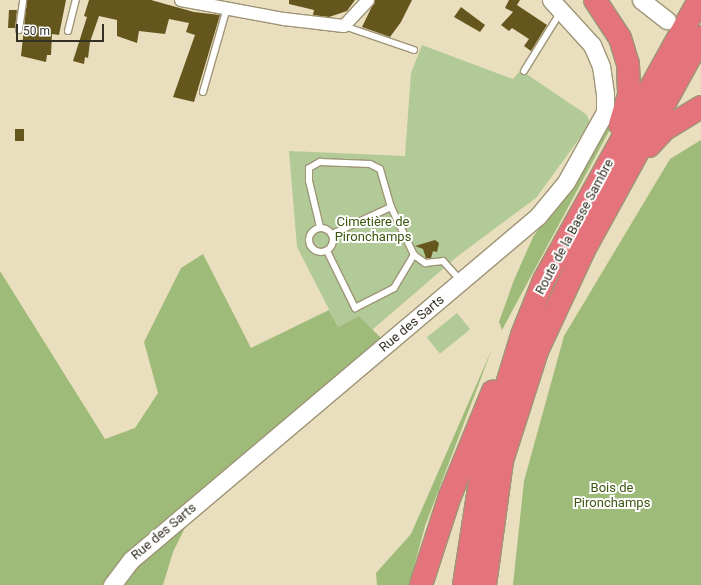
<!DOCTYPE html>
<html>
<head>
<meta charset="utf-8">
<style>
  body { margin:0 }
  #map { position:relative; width:701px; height:585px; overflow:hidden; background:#e9dfbe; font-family:Roboto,sans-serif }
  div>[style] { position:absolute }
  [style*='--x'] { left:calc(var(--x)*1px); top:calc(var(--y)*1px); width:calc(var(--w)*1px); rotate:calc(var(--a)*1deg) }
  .green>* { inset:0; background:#b2ca97; transform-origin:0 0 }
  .forest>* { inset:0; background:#9ebb79 }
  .building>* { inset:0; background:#65561e; transform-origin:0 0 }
  .roads { filter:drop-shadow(1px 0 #9e9576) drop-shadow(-1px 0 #9e9576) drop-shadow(0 1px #9e9576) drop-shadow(0 -1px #9e9576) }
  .lane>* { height:6px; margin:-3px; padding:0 3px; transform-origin:3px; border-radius:3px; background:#fff }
  .lane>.ring { margin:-3px; padding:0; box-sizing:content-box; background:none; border:6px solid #fff; border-radius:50% }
  .street>* { height:12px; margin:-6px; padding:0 6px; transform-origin:6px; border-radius:6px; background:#fff }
  .secondary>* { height:17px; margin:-8.5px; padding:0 8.5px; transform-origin:8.5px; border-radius:8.5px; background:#fff }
  .highway>* { height:22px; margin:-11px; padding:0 11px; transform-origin:11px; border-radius:11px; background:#e4737c }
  span { translate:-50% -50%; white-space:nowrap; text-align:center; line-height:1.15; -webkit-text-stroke:4px #fff; paint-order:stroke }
  .park-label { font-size:13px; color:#3c560e }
  .street-label { font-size:13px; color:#343023 }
  .scale { position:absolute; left:16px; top:24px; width:88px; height:18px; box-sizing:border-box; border:2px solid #343023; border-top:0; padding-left:5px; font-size:12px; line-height:14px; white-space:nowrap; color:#343023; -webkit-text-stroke:3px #fff; paint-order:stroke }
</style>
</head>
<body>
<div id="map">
  <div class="green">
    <i style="clip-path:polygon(422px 45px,513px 79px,520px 71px,525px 73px,587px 115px,590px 124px,536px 198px,458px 256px,372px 330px,359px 316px,338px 327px,297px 247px,289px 151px,405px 156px,411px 73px)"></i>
    <i style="left:457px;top:313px;width:21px;height:39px;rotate:51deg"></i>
  </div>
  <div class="forest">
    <i style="clip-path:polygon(611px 111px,614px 122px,502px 330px,499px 322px,514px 280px,533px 237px,566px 191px)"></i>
    <i style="clip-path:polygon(701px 140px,701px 585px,513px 585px,524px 481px,564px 336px,670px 159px)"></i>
    <i style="clip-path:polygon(203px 254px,251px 348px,329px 310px,338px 327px,359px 316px,382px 339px,202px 493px,173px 552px,163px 585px,0 585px,0 271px,105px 439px,135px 428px,158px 393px,144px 342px,181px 268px)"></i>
    <i style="clip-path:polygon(492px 349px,425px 526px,409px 585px,377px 585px,376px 573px,411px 534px)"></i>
  </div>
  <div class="building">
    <i style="clip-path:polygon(27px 0,66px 0,59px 35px,52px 34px,51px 55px,47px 55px,46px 62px,21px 56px)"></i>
    <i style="clip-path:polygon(89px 0,151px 0,194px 12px,220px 15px,194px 102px,173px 97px,195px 35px,186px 32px,189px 23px,169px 19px,165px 34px,139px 31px,137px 43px,117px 36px,117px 20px,99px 16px,90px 42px,88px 58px,85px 57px,84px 64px,73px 61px,87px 17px,84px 16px)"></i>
    <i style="clip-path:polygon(289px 0,355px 0,347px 11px,329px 17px,313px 15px,314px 10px,289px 4px)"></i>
    <i style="clip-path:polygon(375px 0,412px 0,401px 22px,390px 37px,362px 27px)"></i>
    <i style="clip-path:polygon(509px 0,520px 0,517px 5px,547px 25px,531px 51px,524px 46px,529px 39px,512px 28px,509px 31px,501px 25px,513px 12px,505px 8px)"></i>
    <i style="clip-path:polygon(461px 7px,485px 25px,480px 32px,454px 17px)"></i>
    <i style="clip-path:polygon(9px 10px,17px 10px,15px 28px,8px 28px)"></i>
    <i style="left:24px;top:129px;width:12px;height:9px;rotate:90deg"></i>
    <i style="clip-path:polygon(435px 240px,439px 243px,437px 252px,433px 251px,431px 258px,426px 258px,423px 249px,415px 246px)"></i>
  </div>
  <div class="roads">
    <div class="lane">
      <i style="--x:344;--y:26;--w:74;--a:18.9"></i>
      <i style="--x:19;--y:30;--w:30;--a:-82"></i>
      <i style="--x:68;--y:31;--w:32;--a:-76"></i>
      <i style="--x:524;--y:71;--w:68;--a:-58.2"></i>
      <i style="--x:203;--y:92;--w:87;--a:-74.1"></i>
      <i style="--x:320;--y:227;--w:47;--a:-103.4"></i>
      <i style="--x:309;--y:181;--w:13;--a:-90"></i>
      <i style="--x:309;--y:168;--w:13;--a:-29"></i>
      <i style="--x:320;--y:162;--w:50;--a:2.3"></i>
      <i style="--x:370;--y:164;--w:11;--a:27"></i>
      <i style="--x:380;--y:169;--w:40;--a:74"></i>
      <i style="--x:391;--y:207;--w:53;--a:64.4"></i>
      <i style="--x:414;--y:255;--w:14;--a:36"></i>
      <i style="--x:425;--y:263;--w:18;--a:-6"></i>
      <i style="--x:443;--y:261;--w:25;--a:48"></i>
      <i class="ring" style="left:309px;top:228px;width:18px;height:18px"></i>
      <i style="--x:332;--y:234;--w:65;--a:-24.6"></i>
      <i style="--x:327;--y:251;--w:64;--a:63.8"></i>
      <i style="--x:355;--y:308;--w:44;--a:-27.1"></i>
      <i style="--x:394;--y:288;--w:39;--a:-59"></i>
    </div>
    <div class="street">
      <i style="--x:181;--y:0;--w:105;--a:10.5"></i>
      <i style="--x:284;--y:19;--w:60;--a:6.7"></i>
      <i style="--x:344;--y:26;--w:35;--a:-47"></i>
    </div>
    <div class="secondary">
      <i style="--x:641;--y:0;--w:33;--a:38"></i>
      <i style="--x:112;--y:585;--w:31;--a:-53"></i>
      <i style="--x:131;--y:560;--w:533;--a:-40.2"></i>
      <i style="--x:538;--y:216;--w:44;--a:-50.5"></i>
      <i style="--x:566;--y:182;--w:80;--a:-60.9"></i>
      <i style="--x:605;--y:112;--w:18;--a:-90"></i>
      <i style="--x:605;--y:94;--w:28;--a:-98"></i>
      <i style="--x:601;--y:66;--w:23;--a:-113"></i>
      <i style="--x:592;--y:45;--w:61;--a:-132.3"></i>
    </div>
    <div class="highway">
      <i style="--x:595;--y:0;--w:45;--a:56.7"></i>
      <i style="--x:620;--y:38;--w:27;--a:73"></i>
      <i style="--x:628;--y:64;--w:31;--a:88"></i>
      <i style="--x:629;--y:95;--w:31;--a:107"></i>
      <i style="--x:649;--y:146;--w:23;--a:-47"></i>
      <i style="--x:665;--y:129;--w:42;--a:-31.4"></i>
      <i style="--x:421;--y:585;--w:94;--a:-72"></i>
      <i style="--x:450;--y:496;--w:113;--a:-67.7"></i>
      <i style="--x:464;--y:585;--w:124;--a:-81.2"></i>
      <i style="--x:483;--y:462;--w:133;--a:-72.9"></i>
      <i style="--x:522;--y:335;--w:59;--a:-68.2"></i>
      <i style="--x:544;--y:280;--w:320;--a:-61"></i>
      <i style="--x:485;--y:585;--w:125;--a:-82.2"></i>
      <i style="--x:502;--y:461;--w:115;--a:-72.3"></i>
      <i style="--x:537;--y:351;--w:111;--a:-65"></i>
      <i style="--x:584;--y:250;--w:243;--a:-61.2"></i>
    </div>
  </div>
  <div class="park-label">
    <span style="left:373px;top:230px">Cimetière de<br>Pironchamps</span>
    <span style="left:612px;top:496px">Bois de<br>Pironchamps</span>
  </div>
  <div class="street-label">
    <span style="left:575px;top:227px;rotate:-62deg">Route de la Basse Sambre</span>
    <span style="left:412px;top:324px;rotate:-40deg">Rue des Sarts</span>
    <span style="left:164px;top:532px;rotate:-40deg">Rue des Sarts</span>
  </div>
  <div class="scale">50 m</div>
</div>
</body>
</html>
